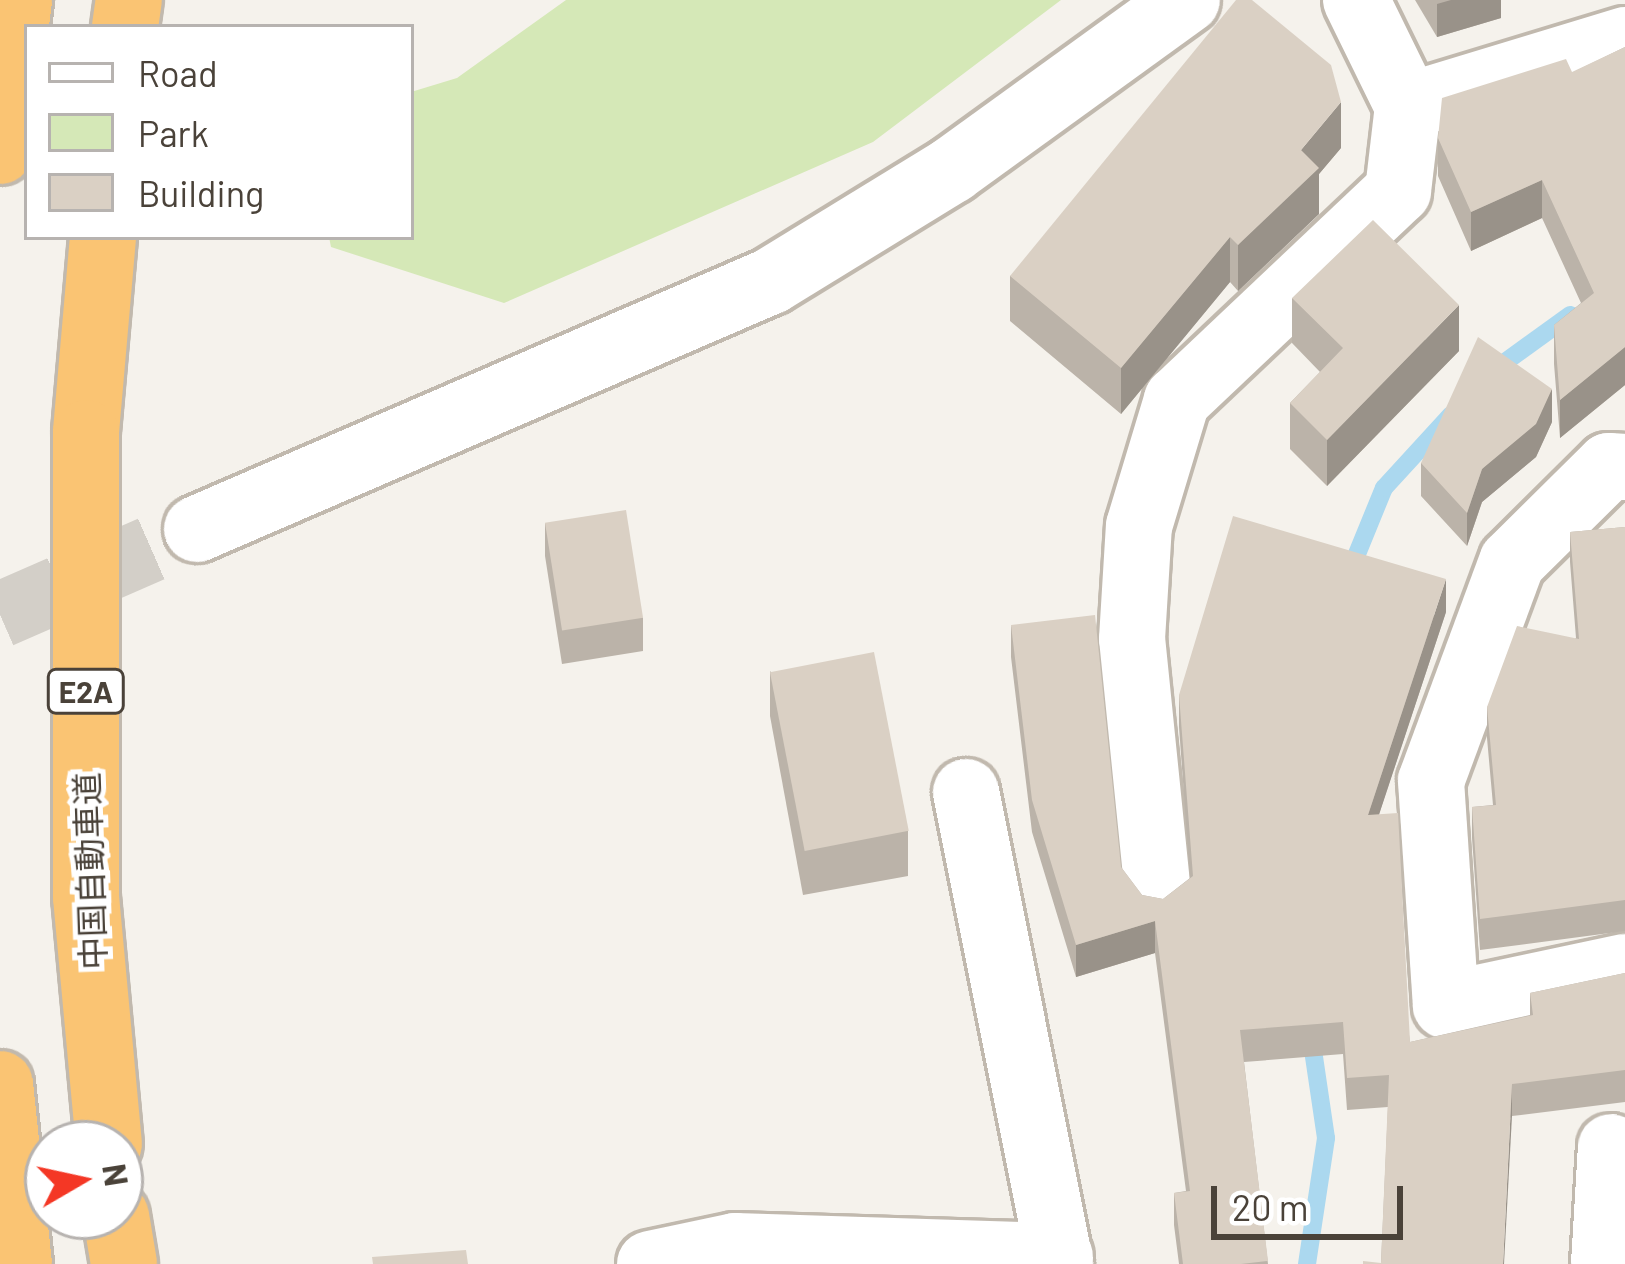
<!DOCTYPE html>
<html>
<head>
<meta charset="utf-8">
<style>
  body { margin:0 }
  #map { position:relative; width:1625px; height:1264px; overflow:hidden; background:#f5f2ec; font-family:Barlow,"Noto Sans JP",sans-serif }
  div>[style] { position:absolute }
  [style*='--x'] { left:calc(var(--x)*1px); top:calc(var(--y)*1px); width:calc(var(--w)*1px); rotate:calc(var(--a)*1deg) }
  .green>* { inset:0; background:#d5e8b7 }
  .stream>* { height:18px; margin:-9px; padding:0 9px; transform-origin:9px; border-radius:9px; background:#abd8ef }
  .minor-tunnel>* { height:66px; margin-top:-33px; transform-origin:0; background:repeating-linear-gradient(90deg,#d3cfc8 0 66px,transparent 0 99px) }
  .roads { filter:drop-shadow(3px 0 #c1b9ae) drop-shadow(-3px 0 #c1b9ae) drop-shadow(0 3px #c1b9ae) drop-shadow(0 -3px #c1b9ae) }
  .minor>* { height:66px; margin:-33px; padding:0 33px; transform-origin:33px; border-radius:33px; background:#fff }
  .highway>* { height:66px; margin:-33px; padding:0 33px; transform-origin:33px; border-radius:33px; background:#fac473 }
  .wall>* { inset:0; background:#bbb3a9 }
  .shaded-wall>* { inset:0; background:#999289 }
  .building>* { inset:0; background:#dad0c4; transform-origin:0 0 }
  span { translate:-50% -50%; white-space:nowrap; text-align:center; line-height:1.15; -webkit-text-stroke:10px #fff; paint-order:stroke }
  .shield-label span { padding:3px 9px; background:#fff; border:3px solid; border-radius:9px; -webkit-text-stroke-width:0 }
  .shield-label { font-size:30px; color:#4a4239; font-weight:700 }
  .street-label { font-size:33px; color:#4a4239 }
  .legend { position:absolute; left:24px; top:24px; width:390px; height:216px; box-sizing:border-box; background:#fff; border:3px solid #b7b3b0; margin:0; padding:15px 21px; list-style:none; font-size:36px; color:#4a4239 }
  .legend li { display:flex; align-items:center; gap:24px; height:60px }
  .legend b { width:60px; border:3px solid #b7b3b0 }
  .north { position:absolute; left:24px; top:1120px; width:120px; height:120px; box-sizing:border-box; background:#fff; border:3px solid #b7b3b0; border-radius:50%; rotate:81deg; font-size:33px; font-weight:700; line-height:48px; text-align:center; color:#4a4239 }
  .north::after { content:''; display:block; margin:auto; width:42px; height:54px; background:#f43725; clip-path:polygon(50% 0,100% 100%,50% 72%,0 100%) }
  .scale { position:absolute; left:1211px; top:1186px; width:192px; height:54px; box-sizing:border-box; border:6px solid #4a4239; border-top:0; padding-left:15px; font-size:36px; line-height:42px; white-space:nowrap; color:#4a4239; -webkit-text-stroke:9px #fff; paint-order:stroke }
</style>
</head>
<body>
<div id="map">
  <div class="green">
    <i style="clip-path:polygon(566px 0,1061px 0,873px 142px,504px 303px,331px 247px,329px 237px,411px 237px,411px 92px,457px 78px)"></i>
  </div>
  <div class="stream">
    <i style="--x:1490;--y:373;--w:99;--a:-35.9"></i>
    <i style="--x:1348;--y:576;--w:95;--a:-67.8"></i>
    <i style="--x:1384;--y:488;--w:99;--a:-47.5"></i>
    <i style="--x:1307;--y:1264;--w:127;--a:-81.4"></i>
    <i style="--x:1326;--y:1138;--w:102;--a:-98.4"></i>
  </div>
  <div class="minor-tunnel">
    <i style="--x:0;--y:615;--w:215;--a:-23.6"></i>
  </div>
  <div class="roads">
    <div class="minor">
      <i style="--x:1356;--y:0;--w:118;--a:63.9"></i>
      <i style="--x:1408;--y:106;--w:227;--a:-16.9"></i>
      <i style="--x:1625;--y:467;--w:16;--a:-176"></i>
      <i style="--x:1609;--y:466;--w:136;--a:135.3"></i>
      <i style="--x:1512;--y:562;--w:233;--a:110.3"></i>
      <i style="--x:1431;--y:781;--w:225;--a:86.2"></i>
      <i style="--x:1446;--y:1005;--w:183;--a:-12"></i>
      <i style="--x:197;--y:529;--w:625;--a:-23.37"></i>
      <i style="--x:771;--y:281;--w:212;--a:-31.5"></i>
      <i style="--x:952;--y:170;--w:290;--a:-35.9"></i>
      <i style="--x:966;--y:792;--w:481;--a:78.7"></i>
      <i style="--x:1158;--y:894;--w:256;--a:-95.8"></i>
      <i style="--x:1132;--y:639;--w:113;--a:-86.5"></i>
      <i style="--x:1139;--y:526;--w:132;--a:-73.2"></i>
      <i style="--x:1177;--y:400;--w:304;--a:-43.4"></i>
      <i style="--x:1398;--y:191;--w:86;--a:-83.3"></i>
      <i style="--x:650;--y:1264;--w:87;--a:-12"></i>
      <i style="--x:735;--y:1246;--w:325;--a:1.8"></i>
      <i style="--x:1604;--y:1264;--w:117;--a:-86.6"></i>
    </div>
    <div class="highway">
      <i style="--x:125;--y:27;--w:27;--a:-82"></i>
      <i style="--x:0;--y:151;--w:152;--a:-82.8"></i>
      <i style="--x:103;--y:237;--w:197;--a:95"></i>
      <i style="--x:86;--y:433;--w:464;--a:90"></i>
      <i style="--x:86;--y:897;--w:248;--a:84.7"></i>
      <i style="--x:0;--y:1084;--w:181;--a:84"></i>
      <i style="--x:116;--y:1216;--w:49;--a:80.5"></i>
    </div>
  </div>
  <div class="wall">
    <i style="clip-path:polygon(1415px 0,1501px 0,1501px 18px,1437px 37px)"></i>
    <i style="clip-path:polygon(1625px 47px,1625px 385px,1560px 438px,1554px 364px,1554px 325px,1581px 303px,1542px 218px,1471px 251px,1438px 176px,1438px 138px)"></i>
    <i style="clip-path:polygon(1341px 148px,1319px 174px,1319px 214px,1238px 291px,1230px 282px,1121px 414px,1010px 321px,1010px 276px)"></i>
    <i style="clip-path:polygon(1292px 298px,1459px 351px,1327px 486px,1290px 449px,1290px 403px,1320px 372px,1292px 343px)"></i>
    <i style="clip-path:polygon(1552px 422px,1536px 457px,1482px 502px,1467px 546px,1421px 496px,1421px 463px)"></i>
    <i style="clip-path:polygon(545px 523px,643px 618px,643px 651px,562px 664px,545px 556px)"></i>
    <i style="clip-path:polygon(1625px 527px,1625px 931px,1480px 950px,1472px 838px,1472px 807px,1493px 805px,1487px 738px,1487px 707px,1576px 638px,1570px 562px,1570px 532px)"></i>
    <i style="clip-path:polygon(1446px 612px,1379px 814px,1410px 1042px,1530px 1015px,1530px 993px,1625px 973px,1625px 1102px,1512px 1116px,1381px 1263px,1388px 1107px,1347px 1110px,1343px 1054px,1244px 1062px,1268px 1264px,1179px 1264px,1174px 1225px,1174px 1193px,1186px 1191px,1155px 953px,1076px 977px,1032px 832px,1011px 657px,1011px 625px,1121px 867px,1142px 895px,1163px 899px,1190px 878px,1179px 727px,1179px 695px)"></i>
    <i style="clip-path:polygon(770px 671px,908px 831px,908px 876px,803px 895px,770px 716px)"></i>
  </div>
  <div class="shaded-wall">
    <i style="clip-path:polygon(1451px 0,1501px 0,1501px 18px,1437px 37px,1437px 4px)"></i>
    <i style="clip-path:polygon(1341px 102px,1341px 148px,1319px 174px,1319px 214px,1238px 291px,1238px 245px,1301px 150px)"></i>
    <i style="clip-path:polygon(1542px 180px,1542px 218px,1471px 251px,1471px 212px)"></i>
    <i style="clip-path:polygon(1230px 237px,1230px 282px,1121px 414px,1121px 368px)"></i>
    <i style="clip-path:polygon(1459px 305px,1459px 351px,1327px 486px,1327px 440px)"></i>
    <i style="clip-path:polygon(1625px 347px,1625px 385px,1560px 438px,1560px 400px)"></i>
    <i style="clip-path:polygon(1552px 389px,1552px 422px,1536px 457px,1482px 502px,1467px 546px,1467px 513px,1482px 469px)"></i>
    <i style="clip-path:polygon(1446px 579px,1446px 612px,1368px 848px,1368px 815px)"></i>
    <i style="clip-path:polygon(1155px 921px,1155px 953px,1076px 977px,1076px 945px)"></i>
    <i style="clip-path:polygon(1512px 1084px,1512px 1116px,1504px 1264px,1503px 1264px)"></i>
  </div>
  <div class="building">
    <i style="clip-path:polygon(1236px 0,1252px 0,1331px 65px,1341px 102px,1301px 150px,1319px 168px,1238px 245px,1230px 237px,1121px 368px,1010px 276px)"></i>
    <i style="clip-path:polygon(1625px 47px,1625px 347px,1560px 400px,1554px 325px,1594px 293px,1542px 180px,1471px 212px,1438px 138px,1442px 98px,1566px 59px,1572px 72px)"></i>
    <i style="clip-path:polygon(1373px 220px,1459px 305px,1327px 440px,1290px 403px,1343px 348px,1292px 298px)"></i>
    <i style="clip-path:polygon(1478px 337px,1552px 389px,1536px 424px,1482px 469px,1467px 513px,1421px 463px)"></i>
    <i style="left:626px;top:510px;width:109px;height:82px;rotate:81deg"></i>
    <i style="clip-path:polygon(1233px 516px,1446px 579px,1368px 815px,1398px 813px,1410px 1042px,1533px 1015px,1530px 993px,1625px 973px,1625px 1070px,1512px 1084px,1503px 1264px,1363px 1264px,1363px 1261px,1381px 1263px,1389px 1075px,1347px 1078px,1343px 1022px,1240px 1030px,1268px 1261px,1241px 1264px,1183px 1264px,1174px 1193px,1190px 1191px,1155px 921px,1076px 945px,1032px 800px,1011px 625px,1095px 615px,1121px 867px,1142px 895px,1163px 899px,1193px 876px,1179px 695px)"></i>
    <i style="clip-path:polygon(1625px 527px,1625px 900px,1480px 919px,1472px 807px,1496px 805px,1487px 707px,1517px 626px,1579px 639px,1570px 532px)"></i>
    <i style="left:874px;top:652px;width:182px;height:106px;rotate:79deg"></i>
    <i style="clip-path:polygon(466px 1250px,468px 1264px,373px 1264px,372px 1257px)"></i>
  </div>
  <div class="shield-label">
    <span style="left:86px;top:691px">E2A</span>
  </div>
  <div class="street-label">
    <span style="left:90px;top:871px;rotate:-92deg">中国自動車道</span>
  </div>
  <ul class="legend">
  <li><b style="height:15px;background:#fff"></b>Road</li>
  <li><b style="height:33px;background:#d5e8b7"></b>Park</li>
  <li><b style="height:33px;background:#dad0c4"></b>Building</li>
  </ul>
  <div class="north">N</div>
  <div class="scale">20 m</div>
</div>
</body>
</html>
